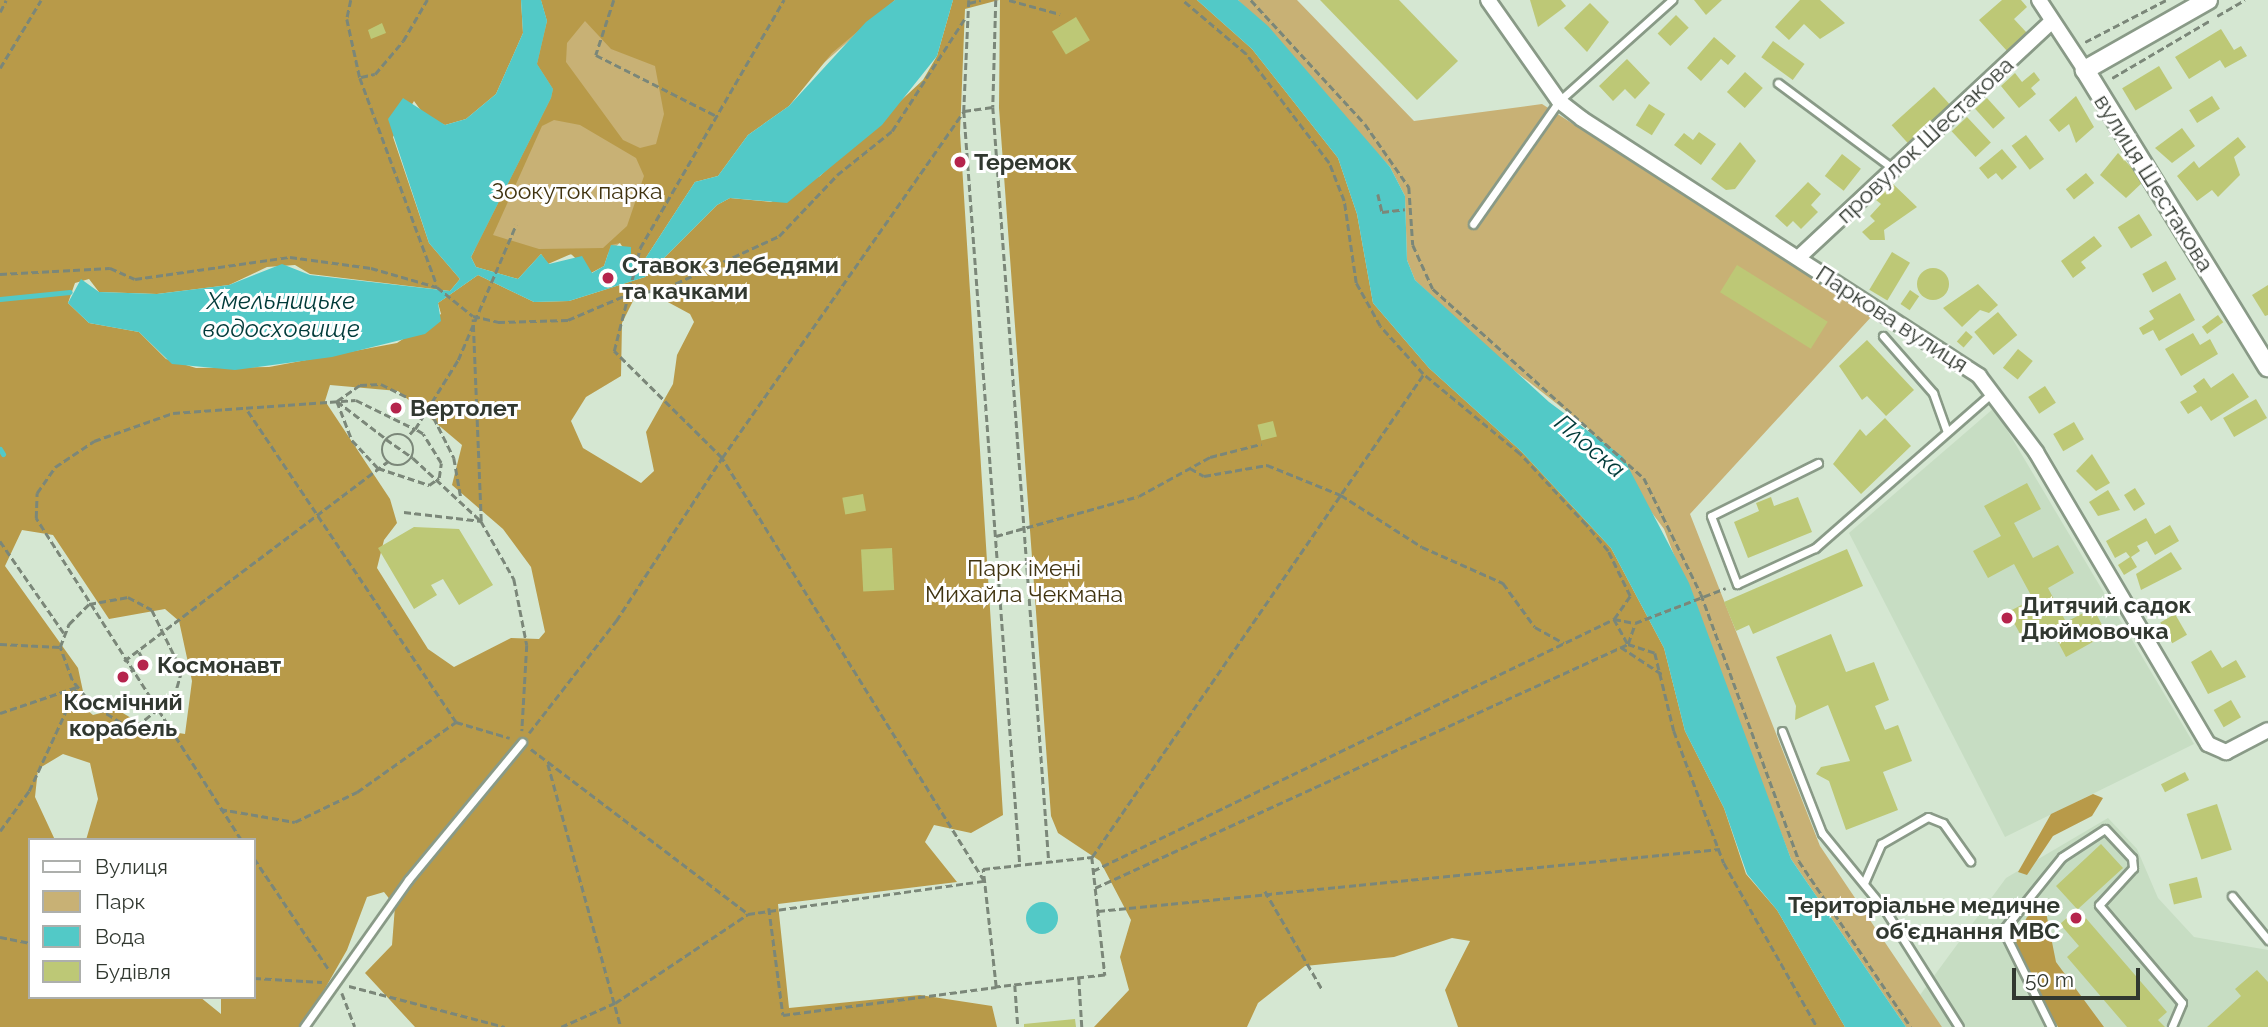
<!DOCTYPE html>
<html>
<head>
<meta charset="utf-8">
<style>
  body { margin:0 }
  #map { position:relative; width:2268px; height:1027px; overflow:hidden; background:#d5e7d2; font-family:Raleway,sans-serif }
  div>[style] { position:absolute }
  [style*='--x'] { left:calc(var(--x)*1px); top:calc(var(--y)*1px); width:calc(var(--w)*1px); rotate:calc(var(--a)*1deg) }
  .built>* { inset:0; background:#c7ddc3 }
  .green>* { inset:0; background:#c8b175 }
  .forest>* { inset:0; background:#b89a49 }
  .water>* { inset:0; background:#52c9c7 }
  .round { border-radius:50% }
  .stream>* { height:5px; margin:-2.5px; padding:0 2.5px; transform-origin:2.5px; border-radius:2.5px; background:#52c9c7 }
  .building>* { inset:0; background:#bdc876; transform-origin:0 0 }
  .path>* { height:2.5px; margin-top:-1.25px; transform-origin:0; background:repeating-linear-gradient(90deg,#7b8779 0 7px,transparent 0 10.5px) }
  .path>.ring { margin:-1.25px; padding:0; box-sizing:content-box; background:none; border:2.5px solid #7b8779; border-radius:50% }
  .roads { filter:drop-shadow(2px 0 #899a87) drop-shadow(-2px 0 #899a87) drop-shadow(0 2px #899a87) drop-shadow(0 -2px #899a87) }
  .service>* { height:7px; margin:-3.5px; padding:0 3.5px; transform-origin:3.5px; border-radius:3.5px; background:#fff }
  .minor>* { height:14px; margin:-7px; padding:0 7px; transform-origin:7px; border-radius:7px; background:#fff }
  .tertiary>* { height:18px; margin:-9px; padding:0 9px; transform-origin:9px; border-radius:9px; background:#fff }
  .path-bridge>* { height:2.5px; margin-top:-1.25px; transform-origin:0; background:repeating-linear-gradient(90deg,#7b8779 0 7px,transparent 0 10.5px) }
  .dots>* { width:19px; height:19px; translate:-50% -50%; box-sizing:border-box; border:4px solid #fff; border-radius:50% }
  span { translate:-50% -50%; white-space:nowrap; text-align:center; line-height:1.15; -webkit-text-stroke:6px #fff; paint-order:stroke }
  .street-label { font-size:23px; color:#313830 }
  .poi-label { font-size:23px; color:#313830; font-weight:700 }
  .left { translate:0 -50%; text-align:left }
  .right { translate:-100% -50%; text-align:right }
  .park-label { font-size:23px; color:#403310 }
  .water-label { font-size:24px; color:#003a39; font-style:italic }
  .legend { position:absolute; left:28px; top:838px; width:228px; height:161px; box-sizing:border-box; background:#fff; border:2px solid #adafac; margin:0; padding:9px 12px; list-style:none; font-size:21px; color:#313830 }
  .legend li { display:flex; align-items:center; gap:14px; height:35px }
  .legend b { width:35px; border:2px solid #adafac }
  .scale { position:absolute; left:2012px; top:968px; width:128px; height:32px; box-sizing:border-box; border:4px solid #313830; border-top:0; padding-left:9px; font-size:21px; line-height:24px; white-space:nowrap; color:#313830; -webkit-text-stroke:5px #fff; paint-order:stroke }
</style>
</head>
<body>
<div id="map">
  <div class="built">
    <i style="clip-path:polygon(1994px 408px,2194px 744px,2005px 837px,1849px 533px)"></i>
    <i style="clip-path:polygon(2108px 818px,2137px 849px,2158px 898px,2194px 937px,2268px 950px,2268px 1027px,1942px 1027px,1920px 995px,2006px 878px)"></i>
  </div>
  <div class="green">
    <i style="clip-path:polygon(541px 0,895px 0,605px 256px,473px 250px,547px 21px)"></i>
    <i style="clip-path:polygon(1238px 0,1297px 0,1414px 121px,1542px 104px,1872px 316px,1690px 514px,1820px 846px,1942px 1027px,1906px 1027px,1791px 859px,1664px 529px,1589px 429px,1492px 353px,1415px 280px,1407px 260px,1405px 196px,1390px 167px)"></i>
  </div>
  <div class="forest">
    <i style="clip-path:polygon(evenodd,0 0,521px 0,523px 33px,496px 94px,466px 119px,445px 125px,425px 116px,414px 101px,393px 137px,429px 243px,460px 279px,450px 291px,310px 274px,295px 265px,267px 267px,229px 285px,157px 294px,99px 292px,89px 279px,75px 283px,68px 303px,89px 323px,139px 332px,166px 359px,196px 368px,269px 367px,397px 343px,441px 314px,438px 303px,478px 275px,534px 302px,569px 301px,645px 277px,717px 205px,730px 198px,771px 202px,820px 176px,923px 80px,937px 56px,953px 0,999px 0,965px 9px,960px 133px,1003px 815px,971px 833px,934px 825px,925px 842px,957px 882px,778px 904px,789px 1008px,920px 995px,992px 1006px,997px 1027px,415px 1027px,365px 973px,392px 945px,395px 906px,384px 892px,367px 897px,347px 950px,303px 1027px,0 1027px,0 0,640px 287px,690px 314px,694px 322px,677px 355px,673px 384px,646px 432px,654px 471px,641px 483px,583px 448px,571px 421px,586px 397px,621px 376px,622px 323px,640px 287px,0 0,330px 385px,398px 391px,462px 445px,452px 485px,503px 529px,531px 567px,545px 632px,539px 639px,511px 638px,454px 667px,428px 649px,377px 568px,384px 540px,397px 523px,390px 499px,325px 401px,330px 385px,0 0,22px 530px,53px 535px,109px 619px,165px 609px,179px 621px,192px 681px,185px 734px,148px 728px,116px 709px,93px 715px,87px 710px,78px 668px,5px 566px,22px 530px,0 0,63px 754px,90px 763px,98px 799px,86px 840px,254px 840px,254px 997px,221px 997px,221px 1014px,200px 997px,30px 997px,30px 840px,55px 840px,35px 797px,38px 769px,63px 754px)"></i>
    <i style="clip-path:polygon(evenodd,541px 0,895px 0,832px 53px,789px 106px,748px 135px,718px 176px,695px 182px,645px 259px,631px 260px,620px 243px,611px 245px,604px 266px,591px 273px,571px 254px,548px 264px,541px 254px,518px 279px,476px 267px,471px 257px,551px 98px,553px 89px,537px 64px,547px 21px,541px 0,585px 21px,611px 49px,655px 66px,664px 114px,656px 144px,640px 148px,623px 140px,566px 62px,567px 43px,585px 21px,541px 0,554px 120px,580px 125px,636px 158px,644px 176px,627px 226px,603px 248px,539px 249px,493px 235px,542px 126px,554px 120px)"></i>
    <i style="clip-path:polygon(1000px 0,1197px 0,1252px 49px,1338px 158px,1357px 214px,1373px 303px,1429px 368px,1521px 451px,1611px 548px,1664px 648px,1685px 731px,1724px 808px,1746px 874px,1777px 910px,1845px 1027px,1458px 1027px,1445px 990px,1470px 941px,1452px 938px,1394px 957px,1305px 966px,1258px 1003px,1247px 1027px,1094px 1027px,1129px 990px,1120px 957px,1131px 920px,1100px 861px,1058px 833px,1051px 816px,999px 108px)"></i>
    <i style="clip-path:polygon(2093px 794px,2103px 798px,2092px 816px,2053px 836px,2027px 875px,2018px 872px,2051px 814px)"></i>
    <i style="clip-path:polygon(2045px 907px,2056px 962px,2104px 1027px,2058px 1027px,2012px 947px,2027px 917px)"></i>
  </div>
  <div class="water">
    <i style="clip-path:polygon(521px 0,541px 0,547px 21px,537px 64px,553px 89px,551px 98px,471px 257px,476px 267px,518px 279px,541px 254px,549px 264px,582px 256px,592px 273px,604px 266px,611px 245px,631px 247px,631px 260px,645px 259px,695px 182px,718px 176px,748px 135px,789px 106px,866px 22px,895px 0,953px 0,937px 56px,882px 125px,787px 203px,730px 198px,717px 205px,645px 277px,569px 301px,534px 302px,478px 275px,438px 303px,441px 321px,425px 334px,332px 357px,235px 370px,172px 364px,139px 332px,89px 323px,68px 303px,81px 279px,99px 292px,157px 294px,229px 285px,282px 264px,310px 275px,450px 291px,460px 279px,429px 243px,388px 119px,403px 98px,445px 125px,466px 119px,496px 94px,523px 33px)"></i>
    <i style="clip-path:polygon(1197px 0,1238px 0,1268px 26px,1390px 167px,1405px 196px,1407px 260px,1415px 280px,1549px 402px,1623px 457px,1689px 583px,1791px 859px,1906px 1027px,1845px 1027px,1777px 910px,1747px 874px,1724px 808px,1685px 731px,1664px 648px,1611px 548px,1521px 451px,1429px 368px,1373px 303px,1357px 214px,1338px 158px,1252px 49px)"></i>
    <i class="round" style="left:1026px;top:902px;width:32px;height:32px"></i>
  </div>
  <div class="stream">
    <i style="--x:0;--y:299;--w:70;--a:-5.7"></i>
    <i style="--x:0;--y:449;--w:6;--a:59"></i>
  </div>
  <div class="building">
    <i style="clip-path:polygon(1320px 0,1399px 0,1458px 61px,1417px 100px)"></i>
    <i style="clip-path:polygon(1530px 0,1561px 0,1566px 6px,1538px 27px)"></i>
    <i style="clip-path:polygon(1694px 0,1722px 0,1706px 15px)"></i>
    <i style="clip-path:polygon(1800px 0,1820px 0,1845px 23px,1820px 39px,1804px 24px,1789px 40px,1775px 27px)"></i>
    <i style="clip-path:polygon(2002px 0,2021px 0,2027px 7px,2014px 19px,2027px 33px,2007px 51px,1979px 20px)"></i>
    <i style="clip-path:polygon(1590px 3px,1609px 22px,1587px 52px,1564px 28px)"></i>
    <i style="left:1676px;top:15px;width:18px;height:26px;rotate:45deg"></i>
    <i style="left:1076px;top:17px;width:27px;height:28px;rotate:59deg"></i>
    <i style="clip-path:polygon(382px 23px,386px 33px,371px 39px,368px 30px)"></i>
    <i style="clip-path:polygon(2221px 29px,2234px 50px,2241px 46px,2247px 56px,2225px 68px,2220px 60px,2189px 79px,2175px 57px)"></i>
    <i style="clip-path:polygon(1714px 37px,1736px 56px,1728px 65px,1721px 59px,1701px 81px,1687px 68px)"></i>
    <i style="left:1773px;top:41px;width:39px;height:20px;rotate:36deg"></i>
    <i style="clip-path:polygon(1627px 59px,1650px 83px,1635px 99px,1625px 89px,1613px 101px,1599px 86px)"></i>
    <i style="left:2159px;top:66px;width:26px;height:43px;rotate:59deg"></i>
    <i style="left:1745px;top:72px;width:24px;height:27px;rotate:42deg"></i>
    <i style="clip-path:polygon(2034px 72px,2040px 80px,2031px 88px,2036px 94px,2019px 108px,2001px 86px,2015px 73px,2022px 82px)"></i>
    <i style="left:1934px;top:87px;width:24px;height:57px;rotate:48deg"></i>
    <i style="clip-path:polygon(2076px 96px,2094px 127px,2076px 143px,2069px 124px,2059px 132px,2049px 120px)"></i>
    <i style="left:2212px;top:96px;width:15px;height:27px;rotate:58deg"></i>
    <i style="left:1987px;top:98px;width:27px;height:16px;rotate:48deg"></i>
    <i style="left:1649px;top:104px;width:19px;height:25px;rotate:32deg"></i>
    <i style="left:1967px;top:117px;width:35px;height:21px;rotate:47deg"></i>
    <i style="clip-path:polygon(2182px 128px,2195px 146px,2172px 163px,2155px 148px)"></i>
    <i style="clip-path:polygon(1699px 132px,1716px 144px,1701px 165px,1674px 145px,1684px 133px,1693px 140px)"></i>
    <i style="left:2026px;top:135px;width:30px;height:18px;rotate:53deg"></i>
    <i style="clip-path:polygon(2238px 137px,2246px 147px,2234px 157px,2240px 175px,2218px 197px,2212px 190px,2197px 201px,2177px 176px,2194px 161px,2199px 168px)"></i>
    <i style="clip-path:polygon(1740px 142px,1756px 161px,1735px 189px,1726px 190px,1711px 179px)"></i>
    <i style="clip-path:polygon(2002px 149px,2017px 167px,2002px 180px,1996px 173px,1988px 179px,1979px 168px)"></i>
    <i style="clip-path:polygon(2118px 153px,2144px 181px,2126px 198px,2100px 175px)"></i>
    <i style="left:1842px;top:154px;width:24px;height:28px;rotate:38deg"></i>
    <i style="left:2086px;top:173px;width:13px;height:26px;rotate:51deg"></i>
    <i style="clip-path:polygon(1808px 182px,1821px 194px,1811px 205px,1818px 212px,1801px 229px,1793px 221px,1787px 227px,1775px 216px)"></i>
    <i style="clip-path:polygon(1892px 183px,1917px 207px,1884px 230px,1885px 240px,1870px 240px,1862px 232px,1875px 221px,1870px 216px,1881px 204px,1876px 200px)"></i>
    <i style="left:2139px;top:214px;width:25px;height:25px;rotate:58deg"></i>
    <i style="clip-path:polygon(2094px 236px,2102px 246px,2081px 262px,2086px 268px,2073px 278px,2061px 261px)"></i>
    <i style="left:1892px;top:252px;width:21px;height:44px;rotate:31deg"></i>
    <i style="left:2166px;top:261px;width:21px;height:27px;rotate:61deg"></i>
    <i style="left:1737px;top:265px;width:107px;height:32px;rotate:32deg"></i>
    <i class="round" style="left:1917px;top:268px;width:32px;height:32px"></i>
    <i style="clip-path:polygon(1978px 284px,1998px 305px,1989px 313px,1980px 310px,1962px 327px,1943px 308px)"></i>
    <i style="clip-path:polygon(2268px 285px,2268px 315px,2265px 316px,2252px 295px)"></i>
    <i style="left:1910px;top:290px;width:11px;height:17px;rotate:34deg"></i>
    <i style="clip-path:polygon(2180px 293px,2195px 320px,2159px 341px,2153px 330px,2143px 335px,2139px 328px,2154px 319px,2149px 311px)"></i>
    <i style="left:1998px;top:312px;width:30px;height:31px;rotate:50deg"></i>
    <i style="left:2218px;top:315px;width:9px;height:20px;rotate:54deg"></i>
    <i style="left:1966px;top:331px;width:9px;height:14px;rotate:41deg"></i>
    <i style="clip-path:polygon(2193px 333px,2200px 345px,2210px 339px,2218px 354px,2181px 376px,2165px 349px)"></i>
    <i style="clip-path:polygon(1867px 340px,1914px 390px,1886px 416px,1867px 396px,1862px 400px,1839px 366px)"></i>
    <i style="left:2018px;top:349px;width:19px;height:24px;rotate:39deg"></i>
    <i style="clip-path:polygon(2233px 373px,2249px 397px,2211px 421px,2201px 406px,2188px 414px,2180px 402px,2197px 392px,2193px 386px,2204px 378px,2211px 388px)"></i>
    <i style="left:2045px;top:386px;width:20px;height:20px;rotate:57deg"></i>
    <i style="left:2256px;top:399px;width:22px;height:38px;rotate:60deg"></i>
    <i style="clip-path:polygon(1885px 418px,1911px 446px,1861px 494px,1833px 464px,1860px 429px,1866px 436px)"></i>
    <i style="left:1273px;top:421px;width:16px;height:16px;rotate:76deg"></i>
    <i style="left:2074px;top:422px;width:20px;height:24px;rotate:60deg"></i>
    <i style="clip-path:polygon(2092px 454px,2110px 483px,2096px 491px,2076px 471px)"></i>
    <i style="clip-path:polygon(2027px 483px,2041px 509px,2014px 523px,2033px 558px,2058px 545px,2074px 573px,2048px 588px,2066px 622px,2093px 608px,2107px 634px,2066px 657px,2050px 627px,2024px 641px,2008px 612px,2033px 599px,2014px 564px,1988px 578px,1973px 551px,2001px 536px,1984px 506px)"></i>
    <i style="left:2135px;top:488px;width:19px;height:13px;rotate:58deg"></i>
    <i style="clip-path:polygon(2108px 490px,2120px 510px,2098px 516px,2089px 502px)"></i>
    <i style="left:863px;top:494px;width:17px;height:21px;rotate:80deg"></i>
    <i style="clip-path:polygon(1771px 497px,1774px 506px,1798px 497px,1812px 532px,1748px 558px,1734px 522px,1759px 511px,1756px 503px)"></i>
    <i style="clip-path:polygon(2146px 518px,2155px 534px,2170px 525px,2179px 541px,2155px 555px,2147px 541px,2137px 546px,2140px 551px,2131px 557px,2137px 567px,2124px 575px,2118px 565px,2130px 557px,2126px 552px,2115px 558px,2106px 541px)"></i>
    <i style="clip-path:polygon(414px 527px,459px 529px,493px 585px,459px 605px,443px 579px,431px 585px,437px 595px,414px 609px,378px 548px)"></i>
    <i style="left:892px;top:548px;width:42px;height:31px;rotate:87deg"></i>
    <i style="clip-path:polygon(1847px 549px,1863px 586px,1753px 634px,1749px 625px,1736px 631px,1724px 602px)"></i>
    <i style="clip-path:polygon(2171px 552px,2182px 569px,2141px 590px,2136px 574px)"></i>
    <i style="left:2175px;top:614px;width:24px;height:17px;rotate:60deg"></i>
    <i style="clip-path:polygon(1831px 634px,1846px 672px,1874px 662px,1889px 700px,1875px 706px,1885px 730px,1898px 725px,1912px 761px,1883px 772px,1898px 810px,1846px 830px,1829px 781px,1816px 774px,1821px 767px,1850px 761px,1828px 705px,1795px 720px,1796px 706px,1776px 657px)"></i>
    <i style="clip-path:polygon(2211px 650px,2222px 668px,2236px 660px,2246px 677px,2208px 694px,2191px 662px)"></i>
    <i style="left:2231px;top:700px;width:20px;height:20px;rotate:60deg"></i>
    <i style="left:2185px;top:772px;width:9px;height:27px;rotate:63deg"></i>
    <i style="left:2217px;top:804px;width:48px;height:32px;rotate:72deg"></i>
    <i style="clip-path:polygon(2101px 844px,2123px 868px,2078px 909px,2167px 1012px,2158px 1020px,2165px 1027px,2127px 1027px,2067px 957px,2079px 946px,2060px 924px,2077px 909px,2056px 886px)"></i>
    <i style="left:2197px;top:877px;width:21px;height:29px;rotate:76deg"></i>
    <i style="clip-path:polygon(2257px 970px,2268px 982px,2268px 1027px,2207px 1027px,2241px 996px,2235px 989px)"></i>
    <i style="clip-path:polygon(1075px 1019px,1076px 1027px,1024px 1027px,1024px 1024px)"></i>
  </div>
  <div class="path">
    <i style="--x:351;--y:0;--w:19;--a:102"></i>
    <i style="--x:347;--y:19;--w:60;--a:77.6"></i>
    <i style="--x:360;--y:78;--w:221;--a:69.6"></i>
    <i style="--x:614;--y:0;--w:58;--a:108.1"></i>
    <i style="--x:596;--y:55;--w:136;--a:26.8"></i>
    <i style="--x:969;--y:0;--w:111;--a:92.6"></i>
    <i style="--x:964;--y:111;--w:756;--a:85.75"></i>
    <i style="--x:996;--y:0;--w:107;--a:91.6"></i>
    <i style="--x:993;--y:107;--w:757;--a:85.76"></i>
    <i style="--x:1009;--y:0;--w:53;--a:15.4"></i>
    <i style="--x:1251;--y:0;--w:168;--a:47.4"></i>
    <i style="--x:1365;--y:124;--w:77;--a:55.1"></i>
    <i style="--x:1409;--y:187;--w:58;--a:86.1"></i>
    <i style="--x:1413;--y:245;--w:48;--a:65.6"></i>
    <i style="--x:1433;--y:289;--w:283;--a:41.9"></i>
    <i style="--x:1644;--y:478;--w:129;--a:63.8"></i>
    <i style="--x:1701;--y:594;--w:284;--a:69.8"></i>
    <i style="--x:1799;--y:861;--w:200;--a:56"></i>
    <i style="--x:969;--y:3;--w:12;--a:-14"></i>
    <i style="--x:0;--y:12;--w:13;--a:-63"></i>
    <i style="--x:2217;--y:16;--w:32;--a:-30"></i>
    <i style="--x:2085;--y:42;--w:91;--a:-27.4"></i>
    <i style="--x:0;--y:68;--w:79;--a:-58.9"></i>
    <i style="--x:361;--y:77;--w:14;--a:-12"></i>
    <i style="--x:375;--y:74;--w:43;--a:-49.7"></i>
    <i style="--x:403;--y:41;--w:48;--a:-59.7"></i>
    <i style="--x:2112;--y:78;--w:113;--a:-30.4"></i>
    <i style="--x:1378;--y:194;--w:18;--a:77"></i>
    <i style="--x:1382;--y:212;--w:23;--a:-7"></i>
    <i style="--x:0;--y:274;--w:110;--a:-3.1"></i>
    <i style="--x:110;--y:268;--w:27;--a:24"></i>
    <i style="--x:135;--y:279;--w:157;--a:-8.1"></i>
    <i style="--x:290;--y:257;--w:82;--a:7.7"></i>
    <i style="--x:371;--y:268;--w:69;--a:16.1"></i>
    <i style="--x:437;--y:287;--w:46;--a:38.9"></i>
    <i style="--x:473;--y:316;--w:26;--a:13"></i>
    <i style="--x:498;--y:322;--w:70;--a:-1.6"></i>
    <i style="--x:568;--y:320;--w:61;--a:-23.2"></i>
    <i style="--x:624;--y:296;--w:43;--a:-10.8"></i>
    <i style="--x:666;--y:288;--w:124;--a:-24.7"></i>
    <i style="--x:779;--y:236;--w:84;--a:-46.4"></i>
    <i style="--x:837;--y:175;--w:70;--a:-38.7"></i>
    <i style="--x:892;--y:131;--w:135;--a:-57.1"></i>
    <i style="--x:337;--y:401;--w:42;--a:69"></i>
    <i style="--x:352;--y:440;--w:38;--a:47"></i>
    <i style="--x:378;--y:468;--w:54;--a:18.4"></i>
    <i style="--x:429;--y:485;--w:12;--a:-35"></i>
    <i style="--x:439;--y:478;--w:15;--a:-82"></i>
    <i style="--x:441;--y:463;--w:34;--a:-122"></i>
    <i style="--x:423;--y:434;--w:9;--a:-148"></i>
    <i style="--x:415;--y:429;--w:12;--a:132"></i>
    <i style="--x:337;--y:401;--w:28;--a:-35"></i>
    <i style="--x:360;--y:385;--w:21;--a:-3"></i>
    <i style="--x:381;--y:384;--w:54;--a:26.6"></i>
    <i style="--x:429;--y:408;--w:56;--a:63.4"></i>
    <i style="--x:454;--y:458;--w:40;--a:80"></i>
    <i style="--x:337;--y:401;--w:61;--a:37.6"></i>
    <i style="--x:248;--y:411;--w:374;--a:56.2"></i>
    <i class="ring" style="left:382px;top:434px;width:29.5px;height:29.5px"></i>
    <i style="--x:413;--y:458;--w:93;--a:42.8"></i>
    <i style="--x:481;--y:521;--w:67;--a:60.4"></i>
    <i style="--x:514;--y:579;--w:67;--a:78.9"></i>
    <i style="--x:527;--y:645;--w:86;--a:93.3"></i>
    <i style="--x:1190;--y:468;--w:16;--a:30"></i>
    <i style="--x:1204;--y:476;--w:64;--a:-9.9"></i>
    <i style="--x:1267;--y:465;--w:80;--a:22.1"></i>
    <i style="--x:1341;--y:495;--w:96;--a:32.7"></i>
    <i style="--x:1422;--y:547;--w:89;--a:24"></i>
    <i style="--x:1503;--y:583;--w:54;--a:54"></i>
    <i style="--x:1535;--y:627;--w:33;--a:29"></i>
    <i style="--x:404;--y:512;--w:78;--a:6.7"></i>
    <i style="--x:481;--y:521;--w:202;--a:-92.3"></i>
    <i style="--x:996;--y:536;--w:148;--a:-15.6"></i>
    <i style="--x:1139;--y:496;--w:81;--a:-28.8"></i>
    <i style="--x:1210;--y:457;--w:53;--a:-14.3"></i>
    <i style="--x:0;--y:541;--w:112;--a:55.2"></i>
    <i style="--x:128;--y:597;--w:27;--a:28"></i>
    <i style="--x:152;--y:610;--w:68;--a:63.8"></i>
    <i style="--x:182;--y:671;--w:26;--a:106"></i>
    <i style="--x:175;--y:696;--w:45;--a:141.3"></i>
    <i style="--x:140;--y:724;--w:19;--a:-177"></i>
    <i style="--x:121;--y:723;--w:34;--a:-148"></i>
    <i style="--x:92;--y:705;--w:32;--a:-129"></i>
    <i style="--x:72;--y:680;--w:35;--a:-110"></i>
    <i style="--x:60;--y:647;--w:25;--a:-69"></i>
    <i style="--x:69;--y:624;--w:28;--a:-45"></i>
    <i style="--x:89;--y:604;--w:40;--a:-10"></i>
    <i style="--x:1614;--y:619;--w:21;--a:11"></i>
    <i style="--x:1635;--y:623;--w:97;--a:-21"></i>
    <i style="--x:1614;--y:619;--w:29;--a:61"></i>
    <i style="--x:0;--y:644;--w:60;--a:2.9"></i>
    <i style="--x:1628;--y:644;--w:21;--a:-71"></i>
    <i style="--x:1621;--y:647;--w:49;--a:33.4"></i>
    <i style="--x:139;--y:652;--w:12;--a:59"></i>
    <i style="--x:124;--y:661;--w:331;--a:-37.1"></i>
    <i style="--x:121;--y:670;--w:14;--a:60"></i>
    <i style="--x:118;--y:674;--w:9;--a:63"></i>
    <i style="--x:0;--y:713;--w:81;--a:-18.7"></i>
    <i style="--x:529;--y:733;--w:142;--a:-52.2"></i>
    <i style="--x:616;--y:621;--w:194;--a:-57"></i>
    <i style="--x:722;--y:458;--w:152;--a:-135.3"></i>
    <i style="--x:614;--y:351;--w:106;--a:-75.8"></i>
    <i style="--x:640;--y:248;--w:287;--a:-59.9"></i>
    <i style="--x:531;--y:749;--w:273;--a:37.2"></i>
    <i style="--x:748;--y:914;--w:238;--a:-8"></i>
    <i style="--x:984;--y:881;--w:498;--a:-121.8"></i>
    <i style="--x:722;--y:458;--w:423;--a:-55.1"></i>
    <i style="--x:964;--y:111;--w:29;--a:-8"></i>
    <i style="--x:548;--y:764;--w:273;--a:74.5"></i>
    <i style="--x:220;--y:809;--w:76;--a:9.8"></i>
    <i style="--x:295;--y:822;--w:69;--a:-25.8"></i>
    <i style="--x:357;--y:792;--w:121;--a:-35.3"></i>
    <i style="--x:456;--y:722;--w:56;--a:16.5"></i>
    <i style="--x:0;--y:831;--w:49;--a:-54.1"></i>
    <i style="--x:29;--y:791;--w:115;--a:-65.2"></i>
    <i style="--x:241;--y:840;--w:382;--a:-122.5"></i>
    <i style="--x:36;--y:518;--w:25;--a:-88"></i>
    <i style="--x:37;--y:493;--w:32;--a:-55"></i>
    <i style="--x:55;--y:467;--w:47;--a:-33.7"></i>
    <i style="--x:94;--y:441;--w:84;--a:-19.5"></i>
    <i style="--x:173;--y:413;--w:183;--a:-4.1"></i>
    <i style="--x:356;--y:400;--w:66;--a:26.2"></i>
    <i style="--x:415;--y:429;--w:81;--a:-58.1"></i>
    <i style="--x:458;--y:360;--w:147;--a:-66.8"></i>
    <i style="--x:1092;--y:857;--w:585;--a:-55.52"></i>
    <i style="--x:1092;--y:857;--w:119;--a:83.7"></i>
    <i style="--x:1105;--y:975;--w:110;--a:173.7"></i>
    <i style="--x:996;--y:987;--w:119;--a:-96.3"></i>
    <i style="--x:983;--y:869;--w:110;--a:-6.3"></i>
    <i style="--x:254;--y:858;--w:136;--a:56.1"></i>
    <i style="--x:1093;--y:871;--w:579;--a:-25.81"></i>
    <i style="--x:1614;--y:619;--w:28;--a:-55"></i>
    <i style="--x:1630;--y:596;--w:50;--a:-116.1"></i>
    <i style="--x:1608;--y:551;--w:34;--a:-130"></i>
    <i style="--x:1586;--y:525;--w:97;--a:-132.9"></i>
    <i style="--x:1520;--y:454;--w:126;--a:-140.5"></i>
    <i style="--x:1423;--y:374;--w:64;--a:-131.9"></i>
    <i style="--x:1380;--y:326;--w:49;--a:-119.2"></i>
    <i style="--x:1356;--y:283;--w:83;--a:-98.3"></i>
    <i style="--x:1344;--y:201;--w:41;--a:-111.5"></i>
    <i style="--x:1329;--y:163;--w:137;--a:-127.3"></i>
    <i style="--x:1246;--y:54;--w:84;--a:-139.8"></i>
    <i style="--x:1095;--y:888;--w:586;--a:-24.6"></i>
    <i style="--x:1628;--y:644;--w:28;--a:18"></i>
    <i style="--x:1655;--y:653;--w:80;--a:76.3"></i>
    <i style="--x:1674;--y:731;--w:141;--a:69.3"></i>
    <i style="--x:1724;--y:863;--w:189;--a:60.4"></i>
    <i style="--x:1265;--y:891;--w:113;--a:59.8"></i>
    <i style="--x:769;--y:908;--w:108;--a:82.5"></i>
    <i style="--x:783;--y:1015;--w:215;--a:-7.5"></i>
    <i style="--x:1098;--y:911;--w:625;--a:-5.69"></i>
    <i style="--x:0;--y:937;--w:31;--a:11"></i>
    <i style="--x:254;--y:978;--w:68;--a:3.4"></i>
    <i style="--x:1079;--y:978;--w:49;--a:86.5"></i>
    <i style="--x:1015;--y:985;--w:42;--a:85.9"></i>
    <i style="--x:349;--y:986;--w:161;--a:14.7"></i>
    <i style="--x:342;--y:993;--w:36;--a:69"></i>
    <i style="--x:561;--y:1027;--w:59;--a:-24"></i>
    <i style="--x:615;--y:1003;--w:160;--a:-33.8"></i>
  </div>
  <div class="roads">
    <div class="service">
      <i style="--x:1778;--y:83;--w:144;--a:36.6"></i>
      <i style="--x:1473;--y:224;--w:150;--a:-55"></i>
      <i style="--x:1559;--y:101;--w:152;--a:-41.8"></i>
      <i style="--x:1883;--y:336;--w:76;--a:48.7"></i>
      <i style="--x:1933;--y:393;--w:41;--a:70.3"></i>
      <i style="--x:1818;--y:463;--w:119;--a:153.6"></i>
      <i style="--x:1711;--y:516;--w:73;--a:69.1"></i>
      <i style="--x:1737;--y:584;--w:86;--a:-24.8"></i>
      <i style="--x:1815;--y:548;--w:235;--a:-41.2"></i>
      <i style="--x:1782;--y:731;--w:110;--a:68.6"></i>
      <i style="--x:1822;--y:833;--w:99;--a:50.7"></i>
      <i style="--x:1885;--y:910;--w:138;--a:57.7"></i>
      <i style="--x:1864;--y:883;--w:43;--a:-66.4"></i>
      <i style="--x:1881;--y:844;--w:54;--a:-29.9"></i>
      <i style="--x:1928;--y:817;--w:16;--a:22"></i>
      <i style="--x:1943;--y:823;--w:47;--a:54.6"></i>
      <i style="--x:2232;--y:896;--w:57;--a:50.7"></i>
      <i style="--x:304;--y:1027;--w:180;--a:-54.7"></i>
      <i style="--x:408;--y:880;--w:179;--a:-50.4"></i>
      <i style="--x:2051;--y:1027;--w:108;--a:-116.3"></i>
      <i style="--x:2003;--y:930;--w:94;--a:-51.1"></i>
      <i style="--x:2062;--y:857;--w:51;--a:-33.1"></i>
      <i style="--x:2105;--y:829;--w:40;--a:47"></i>
      <i style="--x:2132;--y:858;--w:10;--a:84"></i>
      <i style="--x:2133;--y:868;--w:50;--a:132.6"></i>
      <i style="--x:2099;--y:905;--w:128;--a:49.7"></i>
      <i style="--x:2182;--y:1003;--w:26;--a:113"></i>
    </div>
    <div class="minor">
      <i style="--x:1488;--y:0;--w:123;--a:54.9"></i>
      <i style="--x:1559;--y:101;--w:29;--a:38"></i>
      <i style="--x:1582;--y:119;--w:473;--a:32.9"></i>
      <i style="--x:1979;--y:376;--w:95;--a:53.1"></i>
      <i style="--x:2036;--y:452;--w:339;--a:59.5"></i>
      <i style="--x:2208;--y:744;--w:20;--a:24"></i>
      <i style="--x:2226;--y:752;--w:47;--a:-27.6"></i>
      <i style="--x:2039;--y:0;--w:84;--a:56.7"></i>
      <i style="--x:1798;--y:258;--w:347;--a:-43"></i>
    </div>
    <div class="tertiary">
      <i style="--x:2208;--y:0;--w:142;--a:150.4"></i>
      <i style="--x:2085;--y:70;--w:349;--a:58.4"></i>
    </div>
  </div>
  <div class="path-bridge">
    <i style="--x:386;--y:439;--w:33;--a:35"></i>
    <i style="--x:120;--y:678;--w:30;--a:-33"></i>
  </div>
  <div class="dots">
    <i style="left:960px;top:162px;background:#b5244c"></i>
    <i style="left:608px;top:278px;background:#b5244c"></i>
    <i style="left:396px;top:408px;background:#b5244c"></i>
    <i style="left:2007px;top:618px;background:#b5244c"></i>
    <i style="left:143px;top:665px;background:#b5244c"></i>
    <i style="left:123px;top:677px;background:#b5244c"></i>
    <i style="left:2076px;top:918px;background:#b5244c"></i>
  </div>
  <div class="street-label">
    <span style="left:1925px;top:140px;rotate:-43deg">провулок Шестакова</span>
    <span style="left:2154px;top:183px;rotate:58deg">вулиця Шестакова</span>
    <span style="left:1892px;top:319px;rotate:33deg">Паркова вулиця</span>
  </div>
  <div class="poi-label">
    <span class="left" style="left:974px;top:162px">Теремок</span>
    <span class="left" style="left:622px;top:278px">Ставок з лебедями<br>та качками</span>
    <span class="left" style="left:410px;top:408px">Вертолет</span>
    <span class="left" style="left:2021px;top:618px">Дитячий садок<br>Дюймовочка</span>
    <span class="left" style="left:157px;top:665px">Космонавт</span>
    <span style="left:123px;top:715px">Космічний<br>корабель</span>
    <span class="right" style="left:2060px;top:918px">Територіальне медичне<br>об'єднання МВС</span>
  </div>
  <div class="park-label">
    <span style="left:577px;top:191px">Зоокуток парка</span>
    <span style="left:1024px;top:581px">Парк імені<br>Михайла Чекмана</span>
  </div>
  <div class="water-label">
    <span style="left:281px;top:315px">Хмельницьке<br>водосховище</span>
    <span style="left:1590px;top:446px;rotate:40deg">Плоска</span>
  </div>
  <ul class="legend">
  <li><b style="height:9px;background:#fff"></b>Вулиця</li>
  <li><b style="height:19px;background:#c8b175"></b>Парк</li>
  <li><b style="height:19px;background:#52c9c7"></b>Вода</li>
  <li><b style="height:19px;background:#bdc876"></b>Будівля</li>
  </ul>
  <div class="scale">50 m</div>
</div>
</body>
</html>
